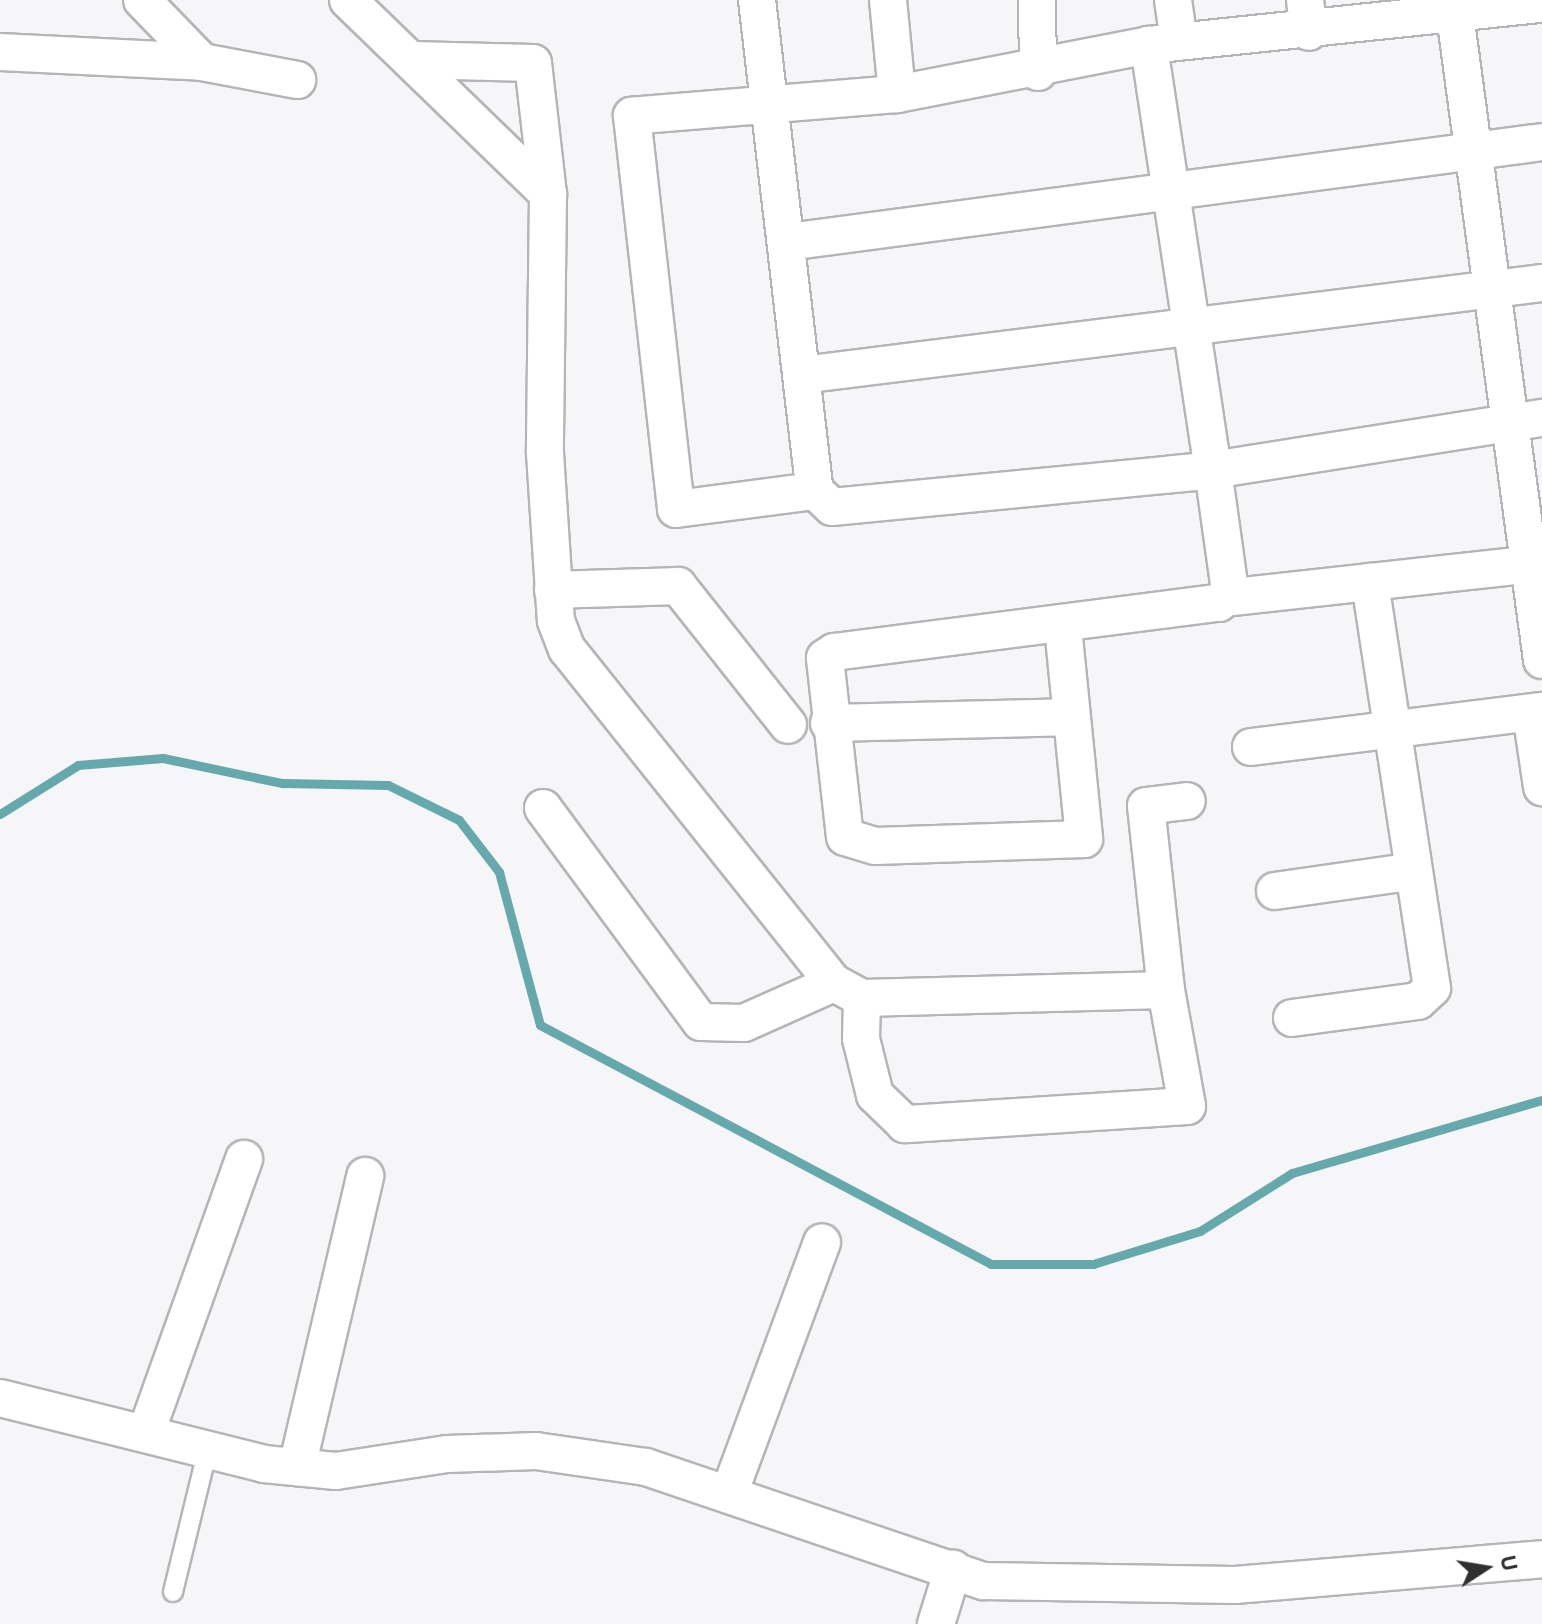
<!DOCTYPE html>
<html>
<head>
<meta charset="utf-8">
<style>
  body { margin:0 }
  #map { position:relative; width:1542px; height:1624px; overflow:hidden; background:#f6f6f8; font-family:Ubuntu,sans-serif }
  div>[style] { position:absolute }
  [style*='--x'] { left:calc(var(--x)*1px); top:calc(var(--y)*1px); width:calc(var(--w)*1px); rotate:calc(var(--a)*1deg) }
  .stream>* { height:9px; margin:-4.5px; padding:0 4.5px; transform-origin:4.5px; border-radius:4.5px; background:#66a9ac }
  .roads { filter:drop-shadow(2px 0 #b5b5b7) drop-shadow(-2px 0 #b5b5b7) drop-shadow(0 2px #b5b5b7) drop-shadow(0 -2px #b5b5b7) }
  .lane>* { height:18px; margin:-9px; padding:0 9px; transform-origin:9px; border-radius:9px; background:#fff }
  .street>* { height:36px; margin:-18px; padding:0 18px; transform-origin:18px; border-radius:18px; background:#fff }
  span { translate:-50% -50%; white-space:nowrap; text-align:center; line-height:1.15; -webkit-text-stroke:7px #fff; paint-order:stroke }
  .north { position:absolute; left:1446px; top:1528px; width:80px; height:80px; -webkit-text-stroke:6px #fff; paint-order:stroke; rotate:78deg; font-size:22px; font-weight:700; line-height:32px; text-align:center; color:#303031 }
  .north::after { content:''; display:block; margin:auto; width:28px; height:36px; background:#303031; clip-path:polygon(50% 0,100% 100%,50% 72%,0 100%) }
</style>
</head>
<body>
<div id="map">
  <div class="stream">
    <i style="--x:0;--y:814;--w:92;--a:-32.1"></i>
    <i style="--x:78;--y:765;--w:85;--a:-4.7"></i>
    <i style="--x:163;--y:758;--w:122;--a:11.9"></i>
    <i style="--x:282;--y:783;--w:106;--a:1.1"></i>
    <i style="--x:388;--y:785;--w:79;--a:26.2"></i>
    <i style="--x:459;--y:820;--w:66;--a:52.4"></i>
    <i style="--x:499;--y:872;--w:158;--a:75"></i>
    <i style="--x:540;--y:1025;--w:510;--a:27.92"></i>
    <i style="--x:991;--y:1264;--w:102;--a:0"></i>
    <i style="--x:1093;--y:1264;--w:112;--a:-17.1"></i>
    <i style="--x:1200;--y:1231;--w:109;--a:-32.2"></i>
    <i style="--x:1292;--y:1173;--w:260;--a:-16.3"></i>
  </div>
  <div class="roads">
    <div class="lane">
      <i style="--x:173;--y:1592;--w:148;--a:-76.3"></i>
    </div>
    <div class="street">
      <i style="--x:142;--y:0;--w:86;--a:45.9"></i>
      <i style="--x:348;--y:0;--w:279;--a:44.1"></i>
      <i style="--x:548;--y:194;--w:259;--a:90.7"></i>
      <i style="--x:545;--y:453;--w:168;--a:86.3"></i>
      <i style="--x:556;--y:621;--w:30;--a:69"></i>
      <i style="--x:567;--y:649;--w:428;--a:51.4"></i>
      <i style="--x:834;--y:983;--w:32;--a:28"></i>
      <i style="--x:862;--y:998;--w:304;--a:-1.5"></i>
      <i style="--x:1166;--y:990;--w:118;--a:79.7"></i>
      <i style="--x:1187;--y:1106;--w:283;--a:176.3"></i>
      <i style="--x:905;--y:1124;--w:42;--a:-136"></i>
      <i style="--x:875;--y:1095;--w:58;--a:-104"></i>
      <i style="--x:861;--y:1039;--w:41;--a:-88.6"></i>
      <i style="--x:757;--y:0;--w:494;--a:83.3"></i>
      <i style="--x:888;--y:0;--w:94;--a:84.5"></i>
      <i style="--x:1037;--y:0;--w:72;--a:89.2"></i>
      <i style="--x:1173;--y:0;--w:41;--a:81.7"></i>
      <i style="--x:1305;--y:0;--w:32;--a:83"></i>
      <i style="--x:1453;--y:0;--w:666;--a:82.32"></i>
      <i style="--x:1149;--y:45;--w:395;--a:-6"></i>
      <i style="--x:0;--y:52;--w:202;--a:2.8"></i>
      <i style="--x:202;--y:62;--w:97;--a:10.7"></i>
      <i style="--x:411;--y:60;--w:122;--a:1.4"></i>
      <i style="--x:533;--y:63;--w:132;--a:83.5"></i>
      <i style="--x:788;--y:242;--w:761;--a:-7.55"></i>
      <i style="--x:802;--y:375;--w:746;--a:-7.09"></i>
      <i style="--x:553;--y:590;--w:125;--a:-1.8"></i>
      <i style="--x:678;--y:586;--w:177;--a:51.6"></i>
      <i style="--x:1225;--y:598;--w:319;--a:-6.3"></i>
      <i style="--x:1063;--y:627;--w:213;--a:84.3"></i>
      <i style="--x:1084;--y:839;--w:209;--a:178.1"></i>
      <i style="--x:875;--y:846;--w:31;--a:-163"></i>
      <i style="--x:845;--y:837;--w:180;--a:-96.4"></i>
      <i style="--x:825;--y:658;--w:11;--a:-34"></i>
      <i style="--x:834;--y:652;--w:388;--a:-7.3"></i>
      <i style="--x:1219;--y:603;--w:16;--a:-47"></i>
      <i style="--x:1230;--y:591;--w:122;--a:-98"></i>
      <i style="--x:1213;--y:470;--w:430;--a:-98.6"></i>
      <i style="--x:1149;--y:45;--w:257;--a:169"></i>
      <i style="--x:897;--y:94;--w:266;--a:175.3"></i>
      <i style="--x:632;--y:116;--w:395;--a:83.6"></i>
      <i style="--x:676;--y:509;--w:140;--a:-7.4"></i>
      <i style="--x:815;--y:491;--w:23;--a:43"></i>
      <i style="--x:832;--y:507;--w:383;--a:-5.5"></i>
      <i style="--x:1213;--y:470;--w:333;--a:-9"></i>
      <i style="--x:1531;--y:713;--w:75;--a:81.5"></i>
      <i style="--x:829;--y:723;--w:239;--a:-1.4"></i>
      <i style="--x:1251;--y:747;--w:293;--a:-7.1"></i>
      <i style="--x:543;--y:808;--w:266;--a:53.6"></i>
      <i style="--x:701;--y:1022;--w:43;--a:1.3"></i>
      <i style="--x:744;--y:1023;--w:98;--a:-24"></i>
      <i style="--x:1275;--y:891;--w:135;--a:-8.1"></i>
      <i style="--x:1166;--y:990;--w:185;--a:-96.2"></i>
      <i style="--x:1146;--y:806;--w:41;--a:-7"></i>
      <i style="--x:1292;--y:1018;--w:127;--a:-7.7"></i>
      <i style="--x:1418;--y:1001;--w:19;--a:-43"></i>
      <i style="--x:1432;--y:988;--w:411;--a:-98.7"></i>
      <i style="--x:0;--y:1398;--w:272;--a:14"></i>
      <i style="--x:264;--y:1464;--w:72;--a:5.6"></i>
      <i style="--x:336;--y:1471;--w:112;--a:-8.7"></i>
      <i style="--x:447;--y:1454;--w:89;--a:-1.9"></i>
      <i style="--x:536;--y:1451;--w:111;--a:8.3"></i>
      <i style="--x:646;--y:1467;--w:356;--a:18.7"></i>
      <i style="--x:983;--y:1581;--w:252;--a:0.9"></i>
      <i style="--x:1235;--y:1585;--w:308;--a:-4.8"></i>
      <i style="--x:147;--y:1430;--w:288;--a:-70.3"></i>
      <i style="--x:297;--y:1467;--w:299;--a:-76.8"></i>
      <i style="--x:730;--y:1491;--w:265;--a:-69.7"></i>
      <i style="--x:936;--y:1624;--w:58;--a:-72.8"></i>
    </div>
  </div>
  <div class="north">U</div>
</div>
</body>
</html>
